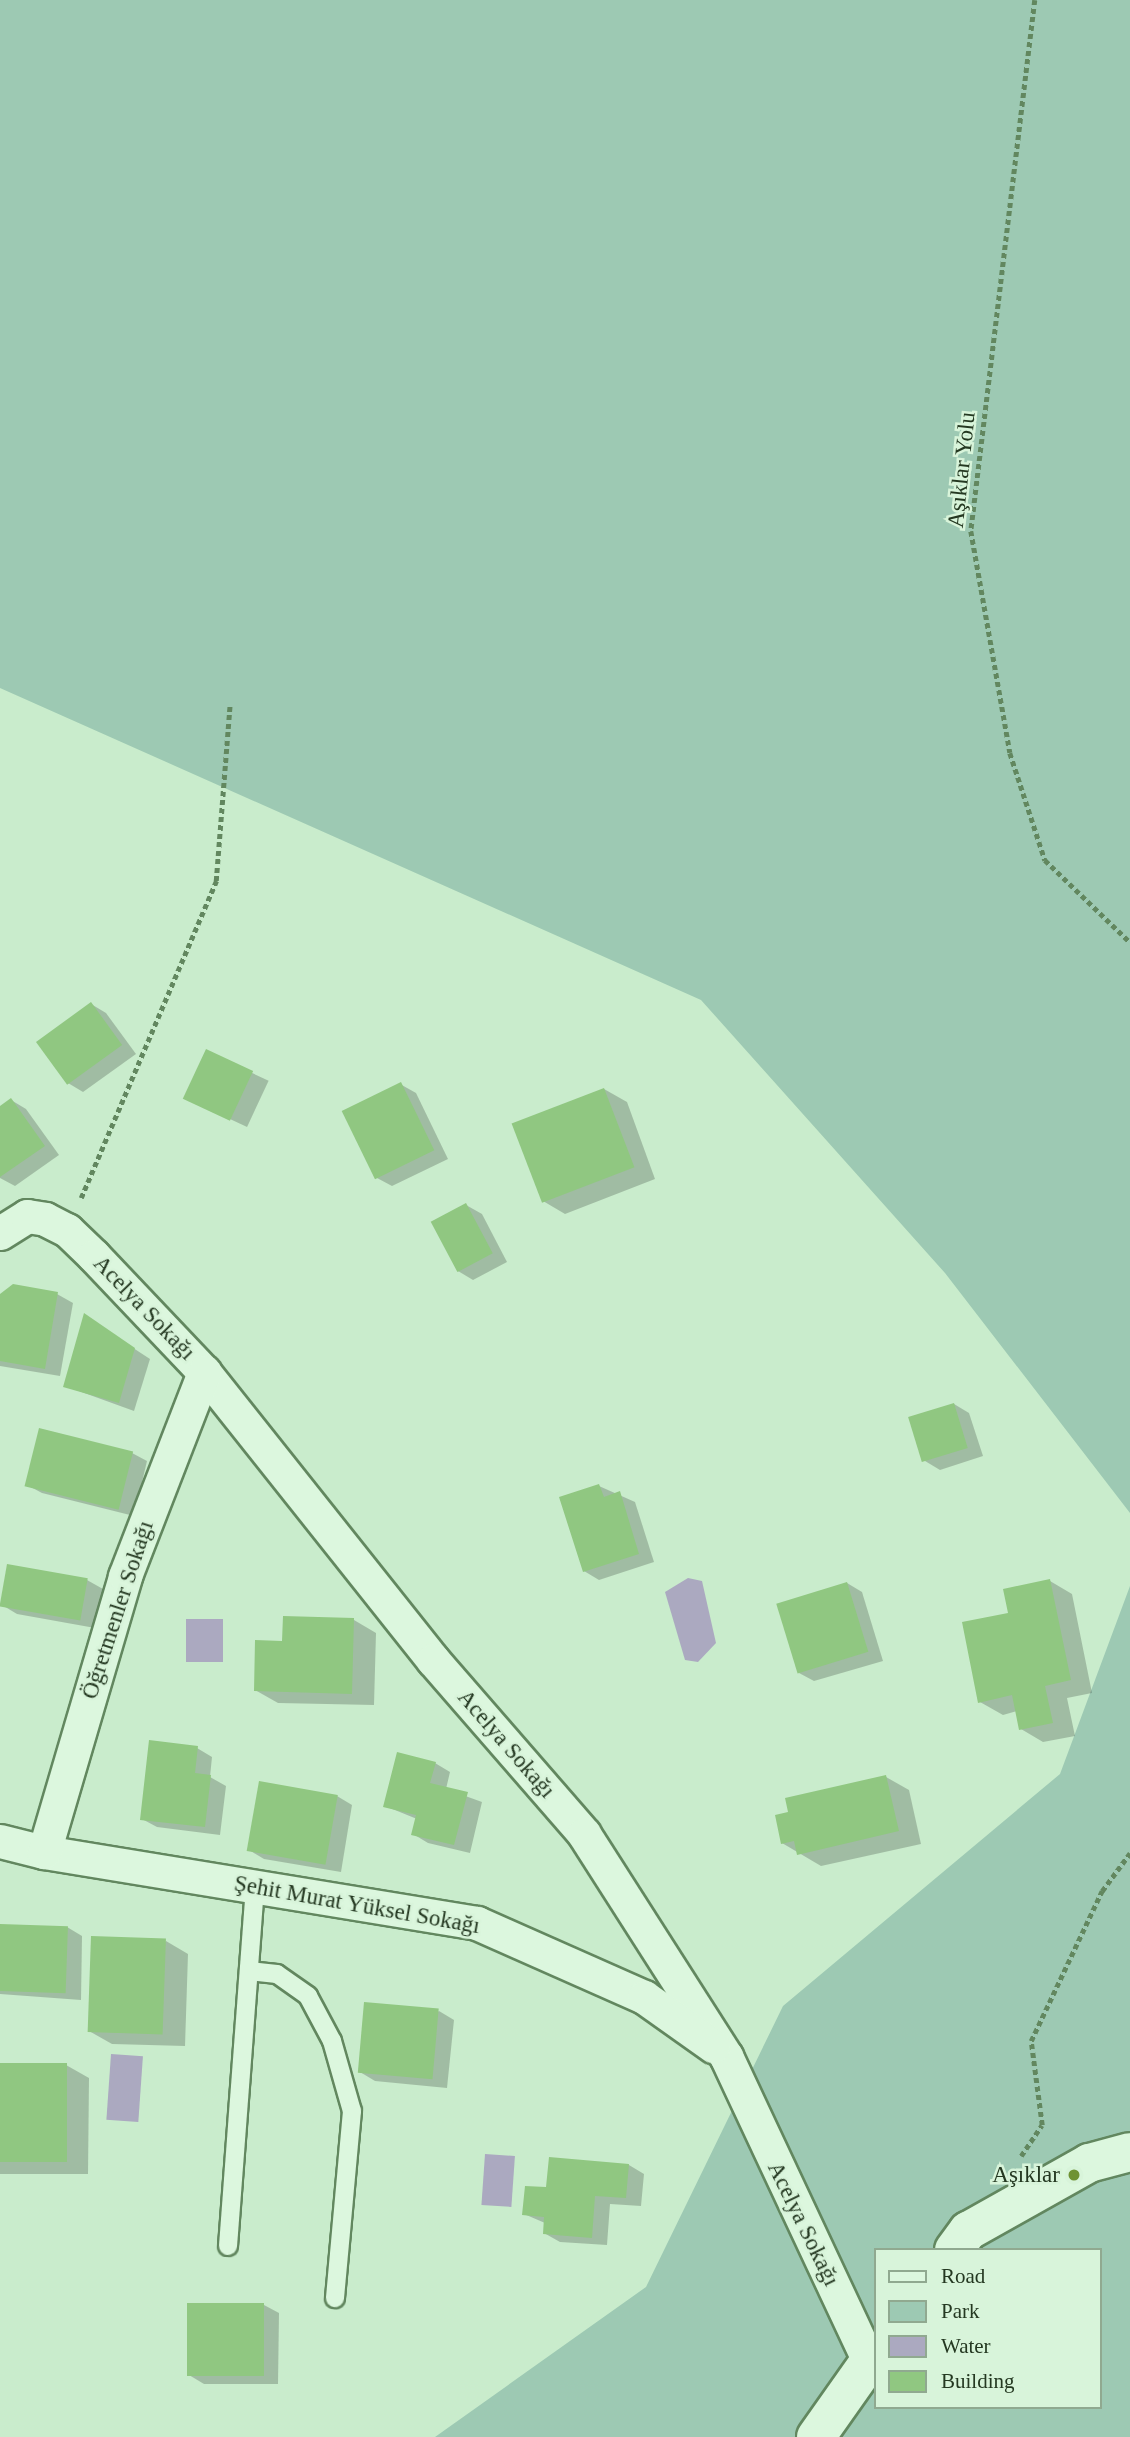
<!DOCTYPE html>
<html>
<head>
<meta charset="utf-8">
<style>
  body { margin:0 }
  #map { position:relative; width:1130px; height:2437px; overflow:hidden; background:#c9eccc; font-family:Georgia,serif }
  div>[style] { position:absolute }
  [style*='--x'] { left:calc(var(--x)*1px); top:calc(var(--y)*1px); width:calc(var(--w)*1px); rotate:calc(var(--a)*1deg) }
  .green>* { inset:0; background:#9dc9b3 }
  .water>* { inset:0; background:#aba9c0; transform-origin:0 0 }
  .shadow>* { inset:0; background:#0003; transform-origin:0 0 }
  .building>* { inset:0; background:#90c781; transform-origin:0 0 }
  .path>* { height:4.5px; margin-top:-2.25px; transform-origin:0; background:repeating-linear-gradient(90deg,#62875f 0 5px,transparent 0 8.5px) }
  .roads { filter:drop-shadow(2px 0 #62875f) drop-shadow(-2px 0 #62875f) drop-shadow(0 2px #62875f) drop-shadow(0 -2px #62875f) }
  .lane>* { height:18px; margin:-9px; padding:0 9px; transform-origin:9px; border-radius:9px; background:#dcf7de }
  .street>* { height:33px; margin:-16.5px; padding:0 16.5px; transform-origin:16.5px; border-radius:16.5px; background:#dcf7de }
  .secondary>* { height:38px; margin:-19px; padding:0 19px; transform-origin:19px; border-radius:19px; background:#dcf7de }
  .dots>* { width:19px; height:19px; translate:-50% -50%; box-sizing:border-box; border:4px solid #d8f4da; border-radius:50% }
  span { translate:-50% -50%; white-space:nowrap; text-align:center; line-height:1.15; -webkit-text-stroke:5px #d8f4da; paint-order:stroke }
  .street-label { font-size:23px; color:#243821 }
  .poi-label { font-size:23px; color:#243821 }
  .right { translate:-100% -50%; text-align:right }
  .legend { position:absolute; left:874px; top:2248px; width:228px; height:161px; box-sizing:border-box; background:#d8f4da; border:2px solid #90a990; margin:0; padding:9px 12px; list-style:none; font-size:21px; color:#243821 }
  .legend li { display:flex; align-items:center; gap:14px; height:35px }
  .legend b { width:35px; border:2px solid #90a990 }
</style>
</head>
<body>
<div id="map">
  <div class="green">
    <i style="clip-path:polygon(0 0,1130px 0,1130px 1513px,945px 1273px,701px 1000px,0 688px)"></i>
    <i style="clip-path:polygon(evenodd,1130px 1586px,1130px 2437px,435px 2437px,646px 2287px,783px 2006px,1060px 1774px,1130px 1586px,876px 2250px,1100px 2250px,1100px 2407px,876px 2407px,876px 2250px)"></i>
  </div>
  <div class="water">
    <i style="clip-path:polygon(688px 1578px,702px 1581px,716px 1643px,698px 1662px,685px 1660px,665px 1592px)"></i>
    <i style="left:186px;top:1619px;width:37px;height:43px"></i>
    <i style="left:111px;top:2054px;width:32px;height:66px;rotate:4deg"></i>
    <i style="left:485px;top:2154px;width:30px;height:51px;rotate:4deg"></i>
  </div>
  <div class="shadow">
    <i style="clip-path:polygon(91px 1004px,106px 1013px,136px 1054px,83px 1092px,68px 1083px)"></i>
    <i style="left:207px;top:1052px;width:68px;height:51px;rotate:25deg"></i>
    <i style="clip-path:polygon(400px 1084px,416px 1093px,448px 1159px,392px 1186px,377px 1178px)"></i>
    <i style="clip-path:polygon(604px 1089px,627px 1102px,655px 1179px,565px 1214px,543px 1201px)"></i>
    <i style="clip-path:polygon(11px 1100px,26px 1109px,59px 1155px,15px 1186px,0 1178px,0 1108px)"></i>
    <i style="clip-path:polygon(466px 1205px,482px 1214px,507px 1262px,473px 1280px,458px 1271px)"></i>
    <i style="clip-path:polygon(57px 1294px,73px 1303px,60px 1376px,0 1366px,0 1296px)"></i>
    <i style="clip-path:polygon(98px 1325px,150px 1359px,134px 1411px,65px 1386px)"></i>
    <i style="clip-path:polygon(954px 1404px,969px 1413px,983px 1456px,940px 1470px,925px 1461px)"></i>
    <i style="clip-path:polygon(132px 1453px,147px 1461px,134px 1516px,42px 1493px,27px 1485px)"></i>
    <i style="clip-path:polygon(599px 1486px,635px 1502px,654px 1562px,599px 1580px,584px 1571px)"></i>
    <i style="clip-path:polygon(87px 1580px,103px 1589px,95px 1628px,17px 1614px,2px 1605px)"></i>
    <i style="clip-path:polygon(1050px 1581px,1072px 1594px,1092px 1693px,1067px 1698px,1075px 1736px,1043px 1742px,1021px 1729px,1017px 1711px,1003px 1715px,980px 1702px,1010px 1614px)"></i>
    <i style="clip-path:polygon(847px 1583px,862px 1592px,883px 1661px,814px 1681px,799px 1673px)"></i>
    <i style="clip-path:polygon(354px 1620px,376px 1633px,374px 1705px,278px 1703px,255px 1690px,284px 1643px)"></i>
    <i style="clip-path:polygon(197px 1748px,212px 1757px,210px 1777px,226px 1786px,220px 1835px,157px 1827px,142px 1819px)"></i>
    <i style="clip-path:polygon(435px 1763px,450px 1772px,446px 1789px,482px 1802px,470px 1853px,428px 1843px,413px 1834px,417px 1819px,385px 1806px)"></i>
    <i style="clip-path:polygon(886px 1777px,909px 1790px,921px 1844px,821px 1866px,782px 1843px)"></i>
    <i style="clip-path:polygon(337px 1796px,352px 1805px,341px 1872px,264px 1859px,249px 1850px)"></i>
    <i style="clip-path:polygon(0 1926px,67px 1927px,82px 1936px,81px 2000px,0 1994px)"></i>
    <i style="clip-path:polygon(166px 1941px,188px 1954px,185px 2046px,112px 2044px,89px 2031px)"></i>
    <i style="clip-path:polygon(439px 2011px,454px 2020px,447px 2088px,375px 2081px,360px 2072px)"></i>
    <i style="clip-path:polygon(0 2065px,66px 2065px,89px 2078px,88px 2174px,0 2174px)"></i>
    <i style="clip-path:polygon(629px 2165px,644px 2174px,641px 2206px,610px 2204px,607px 2245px,560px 2242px,544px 2233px,545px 2223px,524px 2214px,548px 2189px)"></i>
    <i style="clip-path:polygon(264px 2305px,279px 2313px,278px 2384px,204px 2384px,189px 2375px)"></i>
  </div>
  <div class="building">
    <i style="left:91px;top:1002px;width:53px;height:68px;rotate:54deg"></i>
    <i style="left:206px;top:1049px;width:52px;height:55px;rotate:25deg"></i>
    <i style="left:401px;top:1082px;width:76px;height:66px;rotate:64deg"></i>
    <i style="left:604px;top:1088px;width:85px;height:99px;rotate:69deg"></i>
    <i style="clip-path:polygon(11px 1098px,45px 1146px,0 1177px,0 1106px)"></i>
    <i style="left:466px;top:1203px;width:57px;height:40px;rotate:62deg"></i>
    <i style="clip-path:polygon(13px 1284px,58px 1292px,45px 1369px,0 1361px,0 1294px)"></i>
    <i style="clip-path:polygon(84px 1313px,135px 1348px,119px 1403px,63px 1387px)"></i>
    <i style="left:954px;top:1403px;width:47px;height:48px;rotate:73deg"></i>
    <i style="left:39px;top:1428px;width:97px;height:60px;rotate:14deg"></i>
    <i style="clip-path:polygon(599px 1484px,604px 1497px,620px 1491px,639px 1554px,583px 1572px,559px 1497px)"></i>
    <i style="left:7px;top:1564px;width:82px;height:43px;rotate:10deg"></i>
    <i style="clip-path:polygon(1050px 1579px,1071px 1680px,1045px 1686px,1053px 1723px,1019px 1730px,1012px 1695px,978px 1703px,962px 1622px,1008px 1613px,1003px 1589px)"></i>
    <i style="left:847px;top:1582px;width:73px;height:74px;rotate:73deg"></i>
    <i style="clip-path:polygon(283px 1616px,354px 1618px,352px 1694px,254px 1691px,255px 1640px,282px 1641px)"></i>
    <i style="clip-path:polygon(149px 1740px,198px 1746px,195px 1773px,211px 1775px,205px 1827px,140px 1820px)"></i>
    <i style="clip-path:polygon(397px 1752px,436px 1762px,430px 1783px,468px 1792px,454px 1845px,411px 1835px,416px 1815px,383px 1807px)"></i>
    <i style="clip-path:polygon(886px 1775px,899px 1831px,797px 1855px,794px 1841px,781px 1844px,775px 1815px,788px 1812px,785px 1798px)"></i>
    <i style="left:259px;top:1781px;width:80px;height:71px;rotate:10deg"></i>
    <i style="left:0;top:1924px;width:68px;height:67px;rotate:2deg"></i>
    <i style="left:91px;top:1936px;width:75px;height:96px;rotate:2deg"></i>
    <i style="left:364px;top:2002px;width:75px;height:71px;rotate:5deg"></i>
    <i style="left:0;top:2063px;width:67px;height:99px"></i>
    <i style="clip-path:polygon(549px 2157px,629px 2164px,626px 2198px,595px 2196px,592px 2238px,543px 2234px,544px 2217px,522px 2215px,525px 2186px,546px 2187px)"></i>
    <i style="left:187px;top:2303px;width:77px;height:73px"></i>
  </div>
  <div class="path">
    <i style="--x:1035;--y:0;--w:535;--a:96.87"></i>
    <i style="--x:971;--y:531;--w:225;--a:80"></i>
    <i style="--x:1010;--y:753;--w:113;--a:71.9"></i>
    <i style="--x:1045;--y:860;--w:118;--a:44"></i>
    <i style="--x:81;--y:1198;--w:345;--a:-66.9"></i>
    <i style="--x:216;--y:881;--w:177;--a:-85.5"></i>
    <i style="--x:1021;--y:2156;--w:37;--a:-56"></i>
    <i style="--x:1042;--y:2125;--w:85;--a:-97.5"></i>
    <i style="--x:1031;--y:2041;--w:166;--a:-64.7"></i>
    <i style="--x:1102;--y:1891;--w:47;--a:-53.6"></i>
  </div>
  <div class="roads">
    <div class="lane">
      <i style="--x:249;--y:1971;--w:28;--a:6"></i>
      <i style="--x:277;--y:1974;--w:38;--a:35"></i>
      <i style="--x:308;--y:1996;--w:51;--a:61.9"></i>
      <i style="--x:332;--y:2041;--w:73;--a:74.1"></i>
      <i style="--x:352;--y:2111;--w:188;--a:95.2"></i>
      <i style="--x:228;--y:2246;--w:361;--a:-85.7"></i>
    </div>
    <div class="street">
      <i style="--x:0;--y:1233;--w:32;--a:-32"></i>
      <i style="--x:27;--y:1216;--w:18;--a:9"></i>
      <i style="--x:45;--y:1219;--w:25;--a:27"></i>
      <i style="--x:67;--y:1230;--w:37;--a:44"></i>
      <i style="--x:94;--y:1256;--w:160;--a:46.5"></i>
      <i style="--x:204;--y:1372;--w:368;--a:51.5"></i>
      <i style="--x:433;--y:1660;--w:230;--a:49"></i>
      <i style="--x:584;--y:1834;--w:264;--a:57.4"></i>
      <i style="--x:726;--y:2056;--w:337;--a:64.9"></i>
      <i style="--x:0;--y:1841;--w:45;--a:14"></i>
      <i style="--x:44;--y:1852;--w:439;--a:9.3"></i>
      <i style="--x:477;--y:1923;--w:183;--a:23.9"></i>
      <i style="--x:644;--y:1997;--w:85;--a:35.4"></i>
      <i style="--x:44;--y:1852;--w:288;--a:-73.6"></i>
      <i style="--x:125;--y:1576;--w:219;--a:-68.8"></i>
    </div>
    <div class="secondary">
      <i style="--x:954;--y:2250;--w:24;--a:-54"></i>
      <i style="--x:968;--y:2231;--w:139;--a:-29.3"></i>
      <i style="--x:1089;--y:2163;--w:42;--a:-15"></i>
      <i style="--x:816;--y:2437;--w:104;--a:-54.8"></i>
    </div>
  </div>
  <div class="dots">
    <i style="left:1074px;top:2175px;background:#6f9233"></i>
  </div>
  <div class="street-label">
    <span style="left:962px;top:470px;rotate:-84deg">Aşıklar Yolu</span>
    <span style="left:144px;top:1308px;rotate:46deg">Acelya Sokağı</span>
    <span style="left:118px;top:1610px;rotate:-72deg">Öğretmenler Sokağı</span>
    <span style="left:506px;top:1744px;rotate:49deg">Acelya Sokağı</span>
    <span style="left:357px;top:1905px;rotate:10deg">Şehit Murat Yüksel Sokağı</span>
    <span style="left:803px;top:2224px;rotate:64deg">Acelya Sokağı</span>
  </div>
  <div class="poi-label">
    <span class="right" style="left:1060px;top:2175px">Aşıklar</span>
  </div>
  <ul class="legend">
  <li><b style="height:9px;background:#dcf7de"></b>Road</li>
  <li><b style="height:19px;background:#9dc9b3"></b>Park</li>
  <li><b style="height:19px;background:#aba9c0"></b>Water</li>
  <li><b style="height:19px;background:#90c781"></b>Building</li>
  </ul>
</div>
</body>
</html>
